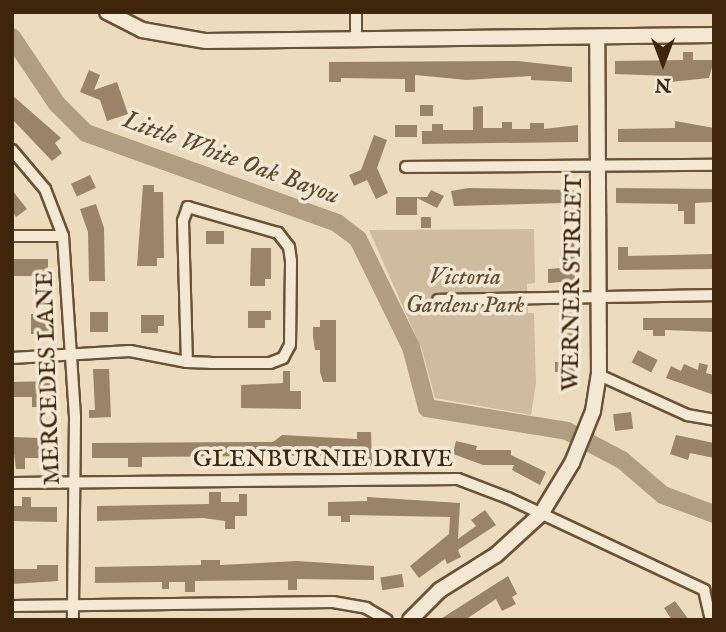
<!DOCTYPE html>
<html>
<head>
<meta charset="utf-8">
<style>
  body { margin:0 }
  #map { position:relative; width:726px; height:632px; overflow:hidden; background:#ecdbbd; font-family:"IM FELL English",serif }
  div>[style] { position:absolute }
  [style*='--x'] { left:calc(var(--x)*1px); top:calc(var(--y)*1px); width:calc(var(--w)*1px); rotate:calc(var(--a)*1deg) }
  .green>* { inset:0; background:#cfbc9f }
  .river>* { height:18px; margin:-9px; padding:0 9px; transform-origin:9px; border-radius:9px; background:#b19d80 }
  .building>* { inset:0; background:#998467; transform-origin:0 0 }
  .roads { filter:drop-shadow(2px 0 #6a5237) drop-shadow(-2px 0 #6a5237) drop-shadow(0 2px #6a5237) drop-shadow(0 -2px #6a5237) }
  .minor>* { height:10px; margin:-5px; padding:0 5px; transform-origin:5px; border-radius:5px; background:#f3e8d4 }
  .tertiary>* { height:14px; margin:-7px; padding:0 7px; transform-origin:7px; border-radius:7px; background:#f3e8d4 }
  span { translate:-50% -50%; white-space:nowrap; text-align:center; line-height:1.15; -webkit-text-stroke:7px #f3e8d4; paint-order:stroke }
  .park-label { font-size:24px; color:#634b2f; font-style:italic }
  .street-label { font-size:24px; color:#3f250a }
  .water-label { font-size:26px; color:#61492d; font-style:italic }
  .frame { position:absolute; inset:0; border:14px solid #3f250a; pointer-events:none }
  .north { position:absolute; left:628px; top:28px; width:70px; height:70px; -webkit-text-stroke:5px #f3e8d4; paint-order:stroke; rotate:180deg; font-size:19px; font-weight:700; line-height:28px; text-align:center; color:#3f250a }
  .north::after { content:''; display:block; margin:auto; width:24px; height:32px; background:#3f250a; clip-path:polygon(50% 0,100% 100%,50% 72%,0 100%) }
</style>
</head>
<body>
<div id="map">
  <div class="green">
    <i style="clip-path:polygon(534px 229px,535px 283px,527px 284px,528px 313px,534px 313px,536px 383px,531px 415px,435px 398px,422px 350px,369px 230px)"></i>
  </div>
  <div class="river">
    <i style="--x:12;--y:37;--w:81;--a:56.1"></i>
    <i style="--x:57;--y:104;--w:41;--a:45"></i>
    <i style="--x:86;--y:133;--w:267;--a:19.7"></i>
    <i style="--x:337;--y:223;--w:26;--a:37"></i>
    <i style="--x:358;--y:239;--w:120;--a:63.9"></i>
    <i style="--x:411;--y:347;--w:63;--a:75.3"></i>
    <i style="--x:427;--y:408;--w:142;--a:9.3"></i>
    <i style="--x:567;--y:431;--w:62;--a:27.8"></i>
    <i style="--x:622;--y:460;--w:54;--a:40.5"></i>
    <i style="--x:663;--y:495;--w:54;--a:20.4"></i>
  </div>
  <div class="building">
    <i style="clip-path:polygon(683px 52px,693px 52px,693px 60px,714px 60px,709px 78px,670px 82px,670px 76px,615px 74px,615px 61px,683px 60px)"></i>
    <i style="clip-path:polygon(518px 61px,572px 67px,572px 82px,531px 80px,531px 76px,467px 80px,415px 75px,415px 92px,405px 92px,405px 79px,341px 78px,341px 82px,329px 82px,329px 62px)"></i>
    <i style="clip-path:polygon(89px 70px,100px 75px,94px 90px,117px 82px,128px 114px,107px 121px,100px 100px,80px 92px)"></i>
    <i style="clip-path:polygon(12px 95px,61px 138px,55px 143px,62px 153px,52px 161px,12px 119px)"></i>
    <i style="left:420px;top:105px;width:13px;height:11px"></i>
    <i style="clip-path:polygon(483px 106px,483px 128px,502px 128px,502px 122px,512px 122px,512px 129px,530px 129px,530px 123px,544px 123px,544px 129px,578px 125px,578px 142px,422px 144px,422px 131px,432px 131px,432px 124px,443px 124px,443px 130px,473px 130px,473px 107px)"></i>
    <i style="clip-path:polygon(675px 121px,714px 128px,714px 142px,618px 142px,618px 129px,675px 128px)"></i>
    <i style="left:395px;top:125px;width:22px;height:12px"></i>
    <i style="clip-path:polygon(374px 135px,387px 140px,377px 168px,388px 193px,376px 199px,367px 180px,354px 186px,349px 175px,361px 170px)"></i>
    <i style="left:90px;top:175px;width:14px;height:21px;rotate:65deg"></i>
    <i style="clip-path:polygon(143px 185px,154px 185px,154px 192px,163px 192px,164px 258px,157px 258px,157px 266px,137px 266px)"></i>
    <i style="clip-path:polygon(468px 188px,575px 190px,575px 217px,564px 217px,564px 203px,454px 206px,451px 191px)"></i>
    <i style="clip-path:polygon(616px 188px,714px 189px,714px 202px,695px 203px,695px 224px,684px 224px,684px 211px,678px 211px,678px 204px,616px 203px)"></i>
    <i style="clip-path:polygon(12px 190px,27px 209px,16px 217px,12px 211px)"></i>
    <i style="clip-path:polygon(431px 190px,444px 196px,437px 208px,417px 198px,417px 215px,396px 215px,396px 197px,427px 197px)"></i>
    <i style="clip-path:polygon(96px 204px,104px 228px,105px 281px,89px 281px,88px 232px,80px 209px)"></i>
    <i style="left:421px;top:217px;width:10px;height:11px"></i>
    <i style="left:206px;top:231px;width:18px;height:13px"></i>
    <i style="clip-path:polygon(561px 233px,574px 233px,575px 281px,548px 283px,548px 269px,560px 268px)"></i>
    <i style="clip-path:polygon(618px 247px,628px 247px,628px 256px,714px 254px,714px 269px,618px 270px)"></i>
    <i style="clip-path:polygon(251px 248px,271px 248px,271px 279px,265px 279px,265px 286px,250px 286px)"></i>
    <i style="left:48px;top:259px;width:17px;height:36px;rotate:90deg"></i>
    <i style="clip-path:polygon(248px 311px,271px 311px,271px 320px,265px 320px,265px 328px,248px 328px)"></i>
    <i style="left:90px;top:312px;width:18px;height:20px"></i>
    <i style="clip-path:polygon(561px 312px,572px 312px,574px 350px,581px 350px,581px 357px,575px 357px,575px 384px,561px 384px,561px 372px,555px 372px,555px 362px,562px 362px)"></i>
    <i style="clip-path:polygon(31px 314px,44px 314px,44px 321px,51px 321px,51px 334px,31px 334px)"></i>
    <i style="clip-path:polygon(141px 315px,164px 315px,164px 326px,158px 326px,158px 333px,141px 333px)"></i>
    <i style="clip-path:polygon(643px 318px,714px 318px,714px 332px,665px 330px,665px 336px,653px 336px,653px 330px,643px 330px)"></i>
    <i style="clip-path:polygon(320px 320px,336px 320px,336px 382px,323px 382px,320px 372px,320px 350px,315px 350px,313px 337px,313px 327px,320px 327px)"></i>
    <i style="left:638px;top:350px;width:22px;height:14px;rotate:27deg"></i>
    <i style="clip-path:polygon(699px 363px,708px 365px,706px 373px,714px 375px,714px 395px,666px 378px,671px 366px,681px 371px,684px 364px,698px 370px)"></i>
    <i style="clip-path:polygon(93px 369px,109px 369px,111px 417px,89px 418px,89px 410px,95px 410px)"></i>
    <i style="clip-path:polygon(283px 371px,290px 371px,290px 391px,301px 391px,301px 409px,241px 408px,241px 385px,283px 383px)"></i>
    <i style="clip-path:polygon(51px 381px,45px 407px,32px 407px,32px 397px,12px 397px,12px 382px)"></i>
    <i style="left:631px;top:412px;width:17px;height:18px;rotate:83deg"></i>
    <i style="clip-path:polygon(42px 429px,56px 429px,53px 458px,25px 458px,25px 469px,16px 469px,12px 437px,42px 438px)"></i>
    <i style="clip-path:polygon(357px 432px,371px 432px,372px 466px,364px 466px,364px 455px,353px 455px,142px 457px,142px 467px,128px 467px,128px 458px,92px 458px,92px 443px,273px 442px,282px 435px,357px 439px)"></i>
    <i style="clip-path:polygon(676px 435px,714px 443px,714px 458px,690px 453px,688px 460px,670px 454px)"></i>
    <i style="clip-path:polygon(456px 441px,477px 446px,476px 450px,511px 450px,511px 455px,546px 472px,540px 485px,512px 470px,514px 465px,483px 465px,453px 454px)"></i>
    <i style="clip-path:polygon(209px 492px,221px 492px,221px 502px,239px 502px,239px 494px,247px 494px,247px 516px,235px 516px,235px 529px,225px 529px,225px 521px,203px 518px,97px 521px,97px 506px,209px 504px)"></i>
    <i style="clip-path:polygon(22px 497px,31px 497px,31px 507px,57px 507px,57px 522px,12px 521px,12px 506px,22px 506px)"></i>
    <i style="clip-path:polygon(367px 497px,460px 503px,458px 539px,476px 526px,471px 520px,485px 510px,496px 525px,458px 550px,461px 557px,447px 564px,445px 559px,419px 578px,410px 566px,449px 534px,450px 517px,350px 515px,350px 522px,341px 522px,341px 516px,328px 516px,328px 502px,367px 501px)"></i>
    <i style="clip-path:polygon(201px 560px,220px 560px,220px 565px,297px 561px,374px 566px,374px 580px,297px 579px,297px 590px,288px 590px,288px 580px,195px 581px,195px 592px,185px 592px,185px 582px,169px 582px,169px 589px,162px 589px,162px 582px,95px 583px,95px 567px,201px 565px)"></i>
    <i style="clip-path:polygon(37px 565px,58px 565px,58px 581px,12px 584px,12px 569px,37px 569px)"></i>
    <i style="left:402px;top:574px;width:13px;height:22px;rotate:81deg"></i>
    <i style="clip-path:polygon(508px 576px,517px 594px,512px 597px,516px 604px,502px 611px,496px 599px,465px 620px,439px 620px)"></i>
    <i style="clip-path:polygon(675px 601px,689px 620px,672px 620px,664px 608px)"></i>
  </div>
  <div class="roads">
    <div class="minor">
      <i style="--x:356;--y:12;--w:29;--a:90"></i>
      <i style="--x:12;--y:150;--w:51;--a:49.8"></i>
      <i style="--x:45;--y:189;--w:50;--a:69"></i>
      <i style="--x:63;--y:236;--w:182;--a:86.2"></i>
      <i style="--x:75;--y:418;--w:202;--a:90.6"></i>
      <i style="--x:406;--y:167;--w:308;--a:-0.4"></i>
      <i style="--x:12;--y:236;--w:51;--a:0"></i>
      <i style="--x:438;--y:300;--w:276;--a:-1"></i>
      <i style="--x:12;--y:358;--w:118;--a:-3.4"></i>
      <i style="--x:130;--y:351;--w:58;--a:10.9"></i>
      <i style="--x:187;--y:362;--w:23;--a:2"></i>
      <i style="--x:210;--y:363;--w:60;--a:0"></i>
      <i style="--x:270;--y:363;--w:14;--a:-21"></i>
      <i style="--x:283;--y:358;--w:15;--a:-62"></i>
      <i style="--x:290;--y:345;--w:84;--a:-89.3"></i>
      <i style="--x:291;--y:261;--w:14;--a:-98"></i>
      <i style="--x:289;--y:247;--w:18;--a:-128"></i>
      <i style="--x:278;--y:233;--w:94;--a:-163.9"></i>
      <i style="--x:188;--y:207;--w:15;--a:110"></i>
      <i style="--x:183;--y:221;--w:141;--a:88.4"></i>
      <i style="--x:599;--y:375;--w:97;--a:24.4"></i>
      <i style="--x:687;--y:415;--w:27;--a:10"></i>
      <i style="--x:12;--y:483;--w:446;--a:-0.5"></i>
      <i style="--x:458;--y:479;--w:53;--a:20.8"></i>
      <i style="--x:508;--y:498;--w:217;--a:25.1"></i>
      <i style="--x:704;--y:590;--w:31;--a:77"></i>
      <i style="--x:12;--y:606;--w:321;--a:-0.7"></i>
      <i style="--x:333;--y:602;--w:34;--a:10"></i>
      <i style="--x:366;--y:608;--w:24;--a:30"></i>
    </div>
    <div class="tertiary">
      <i style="--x:107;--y:12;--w:39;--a:27"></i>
      <i style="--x:142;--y:30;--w:65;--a:9.8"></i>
      <i style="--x:206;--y:41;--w:508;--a:-0.68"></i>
      <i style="--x:410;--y:620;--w:42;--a:-45"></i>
      <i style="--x:440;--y:590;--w:66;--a:-32"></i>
      <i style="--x:496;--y:555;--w:61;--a:-42.3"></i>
      <i style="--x:541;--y:514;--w:60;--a:-58.7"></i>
      <i style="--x:572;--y:463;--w:56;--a:-68"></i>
      <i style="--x:593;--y:411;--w:36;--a:-81"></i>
      <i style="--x:599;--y:375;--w:337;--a:-90.3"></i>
    </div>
  </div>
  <div class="park-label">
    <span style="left:465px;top:292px">Victoria<br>Gardens Park</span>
  </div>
  <div class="street-label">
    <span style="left:573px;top:283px;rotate:-89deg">WERNER STREET</span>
    <span style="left:49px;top:378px;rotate:-92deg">MERCEDES LANE</span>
    <span style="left:323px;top:460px">GLENBURNIE DRIVE</span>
  </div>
  <div class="water-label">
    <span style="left:231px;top:158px;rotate:20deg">Little White Oak Bayou</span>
  </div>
  <div class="frame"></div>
  <div class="north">N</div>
</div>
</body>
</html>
